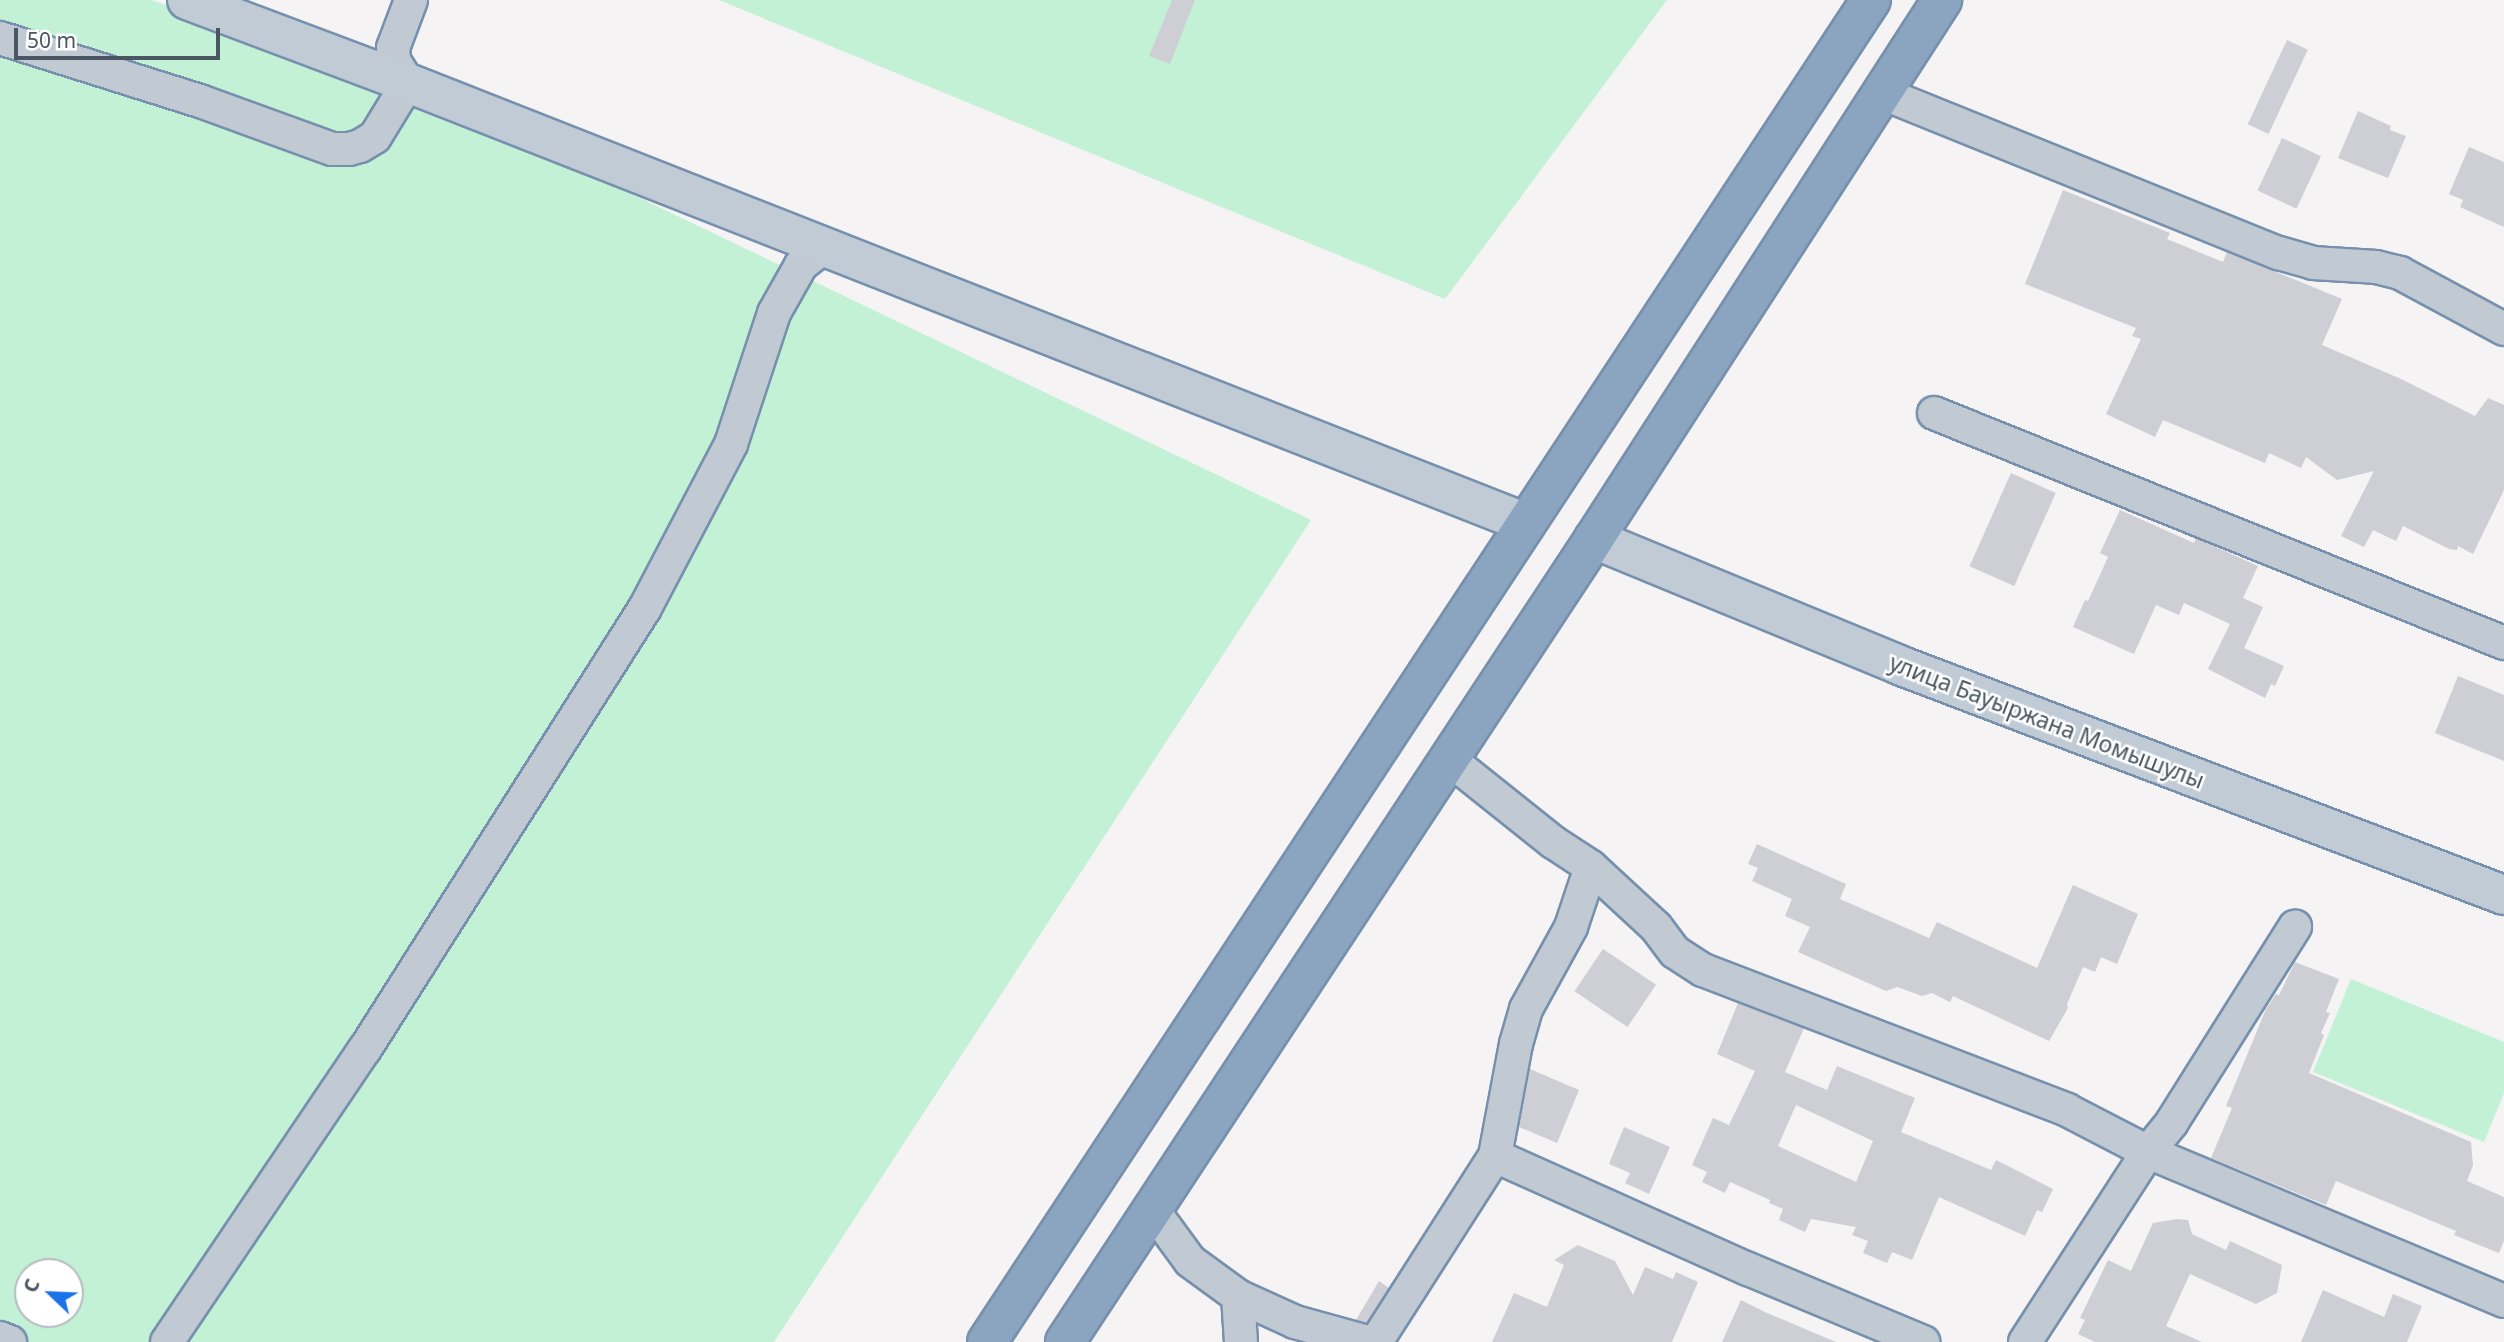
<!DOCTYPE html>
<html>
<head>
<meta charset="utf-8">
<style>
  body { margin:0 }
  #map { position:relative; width:2504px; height:1342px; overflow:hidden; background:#f5f3f3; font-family:"Noto Sans",sans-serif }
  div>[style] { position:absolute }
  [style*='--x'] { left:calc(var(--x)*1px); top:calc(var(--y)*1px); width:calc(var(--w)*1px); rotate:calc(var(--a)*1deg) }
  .green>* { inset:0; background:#c3f1d5 }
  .building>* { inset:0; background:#cdcfd5; transform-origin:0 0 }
  .roads { filter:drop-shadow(2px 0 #7690ad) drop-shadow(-2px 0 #7690ad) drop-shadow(0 2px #7690ad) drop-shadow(0 -2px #7690ad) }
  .street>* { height:32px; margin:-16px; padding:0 16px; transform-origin:16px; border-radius:16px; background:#c1cad2 }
  .secondary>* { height:38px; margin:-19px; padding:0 19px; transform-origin:19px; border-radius:19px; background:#c1cbd6 }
  .highway>* { height:38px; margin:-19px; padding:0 19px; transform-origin:19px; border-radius:19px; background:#8ba5c1 }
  span { translate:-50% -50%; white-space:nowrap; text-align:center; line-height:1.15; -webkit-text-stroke:5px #fff; paint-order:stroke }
  .street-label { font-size:23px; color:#4a5661 }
  .north { position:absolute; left:14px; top:1258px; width:70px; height:70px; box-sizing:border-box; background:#fff; border:2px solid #b7bbc0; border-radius:50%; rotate:293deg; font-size:19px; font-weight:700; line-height:28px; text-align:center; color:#4a5661 }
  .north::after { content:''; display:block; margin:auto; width:24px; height:32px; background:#1a73e8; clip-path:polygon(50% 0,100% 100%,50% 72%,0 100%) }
  .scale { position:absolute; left:14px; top:28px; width:206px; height:32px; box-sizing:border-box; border:4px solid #4a5661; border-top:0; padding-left:9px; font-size:21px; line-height:24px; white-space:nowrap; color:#4a5661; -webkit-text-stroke:5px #fff; paint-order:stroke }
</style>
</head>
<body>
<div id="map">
  <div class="green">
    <i style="clip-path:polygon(evenodd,0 0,151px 0,392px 79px,1311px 520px,774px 1342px,0 1342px,0 0,28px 1272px,70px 1272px,70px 1314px,28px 1314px,28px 1272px)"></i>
    <i style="clip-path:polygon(719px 0,1667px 0,1445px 299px)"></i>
    <i style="clip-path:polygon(2351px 979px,2504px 1042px,2504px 1093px,2484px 1142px,2313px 1072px)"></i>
  </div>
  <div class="building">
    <i style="clip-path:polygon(1172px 0,1195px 0,1170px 64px,1149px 56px)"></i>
    <i style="left:2287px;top:40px;width:23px;height:93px;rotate:25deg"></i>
    <i style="clip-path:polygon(2358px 111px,2391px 126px,2390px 130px,2406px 136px,2388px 178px,2338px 158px)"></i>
    <i style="left:2282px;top:138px;width:43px;height:58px;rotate:25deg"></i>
    <i style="clip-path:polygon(2469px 147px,2504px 162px,2504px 227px,2460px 207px,2463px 200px,2449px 194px)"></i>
    <i style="clip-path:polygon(2063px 190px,2170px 233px,2167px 239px,2223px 262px,2227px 252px,2342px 299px,2322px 345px,2401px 379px,2475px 416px,2488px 398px,2504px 405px,2504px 490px,2473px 554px,2458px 546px,2457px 550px,2449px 549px,2403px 526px,2396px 541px,2373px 530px,2364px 547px,2341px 536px,2374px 471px,2337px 480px,2306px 457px,2301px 468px,2269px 453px,2265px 463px,2163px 420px,2155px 437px,2106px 414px,2141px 339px,2132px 336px,2136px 328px,2025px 284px)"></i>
    <i style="left:2011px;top:473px;width:49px;height:102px;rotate:24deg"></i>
    <i style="clip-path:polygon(2120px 510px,2194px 543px,2196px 538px,2258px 566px,2243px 598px,2263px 607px,2244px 648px,2284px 666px,2275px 686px,2271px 684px,2265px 698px,2208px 669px,2230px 624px,2184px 603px,2179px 615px,2156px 605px,2134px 654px,2073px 627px,2085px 600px,2088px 601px,2108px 557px,2100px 553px)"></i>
    <i style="clip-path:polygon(2458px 676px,2504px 695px,2504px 761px,2435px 733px)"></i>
    <i style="clip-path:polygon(1757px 844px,1846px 884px,1840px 899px,1929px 938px,1937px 922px,2037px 968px,2073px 885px,2138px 914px,2117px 964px,2101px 957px,2095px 972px,2083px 967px,2067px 1004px,2068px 1008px,2049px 1041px,1953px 996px,1950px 1002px,1932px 993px,1922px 996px,1897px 987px,1886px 991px,1798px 952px,1810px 927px,1785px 916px,1792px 899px,1752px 881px,1758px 868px,1748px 864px)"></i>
    <i style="left:1603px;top:949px;width:64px;height:51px;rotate:34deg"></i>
    <i style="clip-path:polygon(2295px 962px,2339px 979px,2326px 1012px,2330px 1013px,2321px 1033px,2324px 1035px,2309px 1073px,2471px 1142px,2473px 1165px,2467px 1181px,2504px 1197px,2504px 1241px,2499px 1253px,2454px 1235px,2456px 1231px,2336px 1181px,2326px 1205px,2211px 1158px,2232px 1108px,2226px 1106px,2266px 1009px,2276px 994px,2279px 995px)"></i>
    <i style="clip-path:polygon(evenodd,1738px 1003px,1804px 1028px,1785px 1072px,1827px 1090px,1837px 1066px,1915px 1098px,1901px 1132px,1991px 1170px,1996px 1160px,2053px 1189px,2042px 1212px,2037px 1210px,2025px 1236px,1939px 1197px,1912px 1260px,1892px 1252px,1887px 1263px,1863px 1253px,1868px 1241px,1852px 1235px,1856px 1227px,1811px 1219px,1805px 1232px,1779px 1220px,1783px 1209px,1769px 1203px,1770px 1200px,1730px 1182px,1725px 1193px,1702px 1182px,1707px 1172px,1692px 1165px,1713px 1118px,1729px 1125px,1755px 1071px,1717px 1054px,1738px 1003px,1796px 1105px,1873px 1141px,1856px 1182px,1778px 1146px,1796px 1105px)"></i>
    <i style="clip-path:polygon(1530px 1069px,1579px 1090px,1557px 1143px,1519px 1127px)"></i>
    <i style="clip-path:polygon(1624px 1127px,1670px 1147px,1649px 1194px,1625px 1183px,1630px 1173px,1609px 1164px)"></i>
    <i style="clip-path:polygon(2177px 1219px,2188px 1220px,2192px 1234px,2226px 1250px,2230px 1241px,2282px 1265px,2277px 1293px,2256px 1304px,2190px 1274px,2166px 1326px,2202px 1342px,2095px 1342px,2078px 1334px,2085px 1320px,2080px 1318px,2108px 1260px,2131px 1271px,2153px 1223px)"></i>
    <i style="clip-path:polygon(1578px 1245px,1615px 1261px,1633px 1295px,1645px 1267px,1673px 1279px,1676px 1272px,1698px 1282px,1672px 1342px,1492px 1342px,1514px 1293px,1547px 1307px,1564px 1265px,1554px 1260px)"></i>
    <i style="clip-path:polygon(1379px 1281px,1389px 1288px,1366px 1323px,1356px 1320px)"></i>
    <i style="clip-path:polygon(2323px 1290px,2384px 1317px,2393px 1294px,2422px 1306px,2407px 1342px,2301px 1342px)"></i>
    <i style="clip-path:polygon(1741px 1300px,1767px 1313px,1836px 1342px,1722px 1342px)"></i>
  </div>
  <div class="roads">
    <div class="street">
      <i style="--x:0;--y:38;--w:210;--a:17.5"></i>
      <i style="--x:200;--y:101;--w:140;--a:20"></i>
      <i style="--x:332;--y:149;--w:17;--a:0"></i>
      <i style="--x:349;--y:149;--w:11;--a:-15"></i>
      <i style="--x:360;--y:146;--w:17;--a:-31"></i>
      <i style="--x:375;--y:137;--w:63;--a:-58.6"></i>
      <i style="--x:408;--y:83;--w:26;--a:-122"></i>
      <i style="--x:394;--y:61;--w:13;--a:-94"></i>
      <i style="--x:393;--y:48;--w:51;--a:-69.4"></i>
      <i style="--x:1882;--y:93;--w:428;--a:22"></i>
      <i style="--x:2279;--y:253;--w:35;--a:16"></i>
      <i style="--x:2313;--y:263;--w:63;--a:3.6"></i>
      <i style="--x:2376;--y:267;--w:25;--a:14"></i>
      <i style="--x:2400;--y:273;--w:118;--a:28.3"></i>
      <i style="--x:1934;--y:413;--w:615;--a:21.97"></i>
      <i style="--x:1449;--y:759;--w:133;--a:38.6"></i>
      <i style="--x:1553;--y:842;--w:45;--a:33.3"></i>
      <i style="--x:1591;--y:867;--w:88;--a:42.7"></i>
      <i style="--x:1656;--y:927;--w:31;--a:53"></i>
      <i style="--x:1675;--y:952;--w:33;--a:33"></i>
      <i style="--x:1703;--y:970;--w:390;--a:21"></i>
      <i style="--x:2067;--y:1110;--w:91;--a:27.4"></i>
      <i style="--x:2148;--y:1152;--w:386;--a:22.7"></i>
      <i style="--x:1495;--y:1156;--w:277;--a:24.1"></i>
      <i style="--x:1748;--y:1269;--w:190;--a:22.6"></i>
      <i style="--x:1152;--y:1209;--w:64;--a:53.8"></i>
      <i style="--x:1190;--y:1261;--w:59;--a:36.1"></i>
      <i style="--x:1238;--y:1296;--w:46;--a:86.3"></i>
      <i style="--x:1238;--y:1296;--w:63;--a:24.5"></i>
      <i style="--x:1295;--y:1322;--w:75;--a:15.5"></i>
      <i style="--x:0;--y:1338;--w:11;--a:22"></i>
      <i style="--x:167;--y:1342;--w:354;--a:-56"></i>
      <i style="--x:365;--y:1049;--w:522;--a:-57.59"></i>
      <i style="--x:645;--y:608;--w:185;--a:-62.3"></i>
      <i style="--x:731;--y:444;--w:138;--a:-71.8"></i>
      <i style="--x:774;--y:313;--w:55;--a:-60.6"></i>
      <i style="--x:801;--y:265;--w:29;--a:-38"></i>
      <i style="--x:1376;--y:1342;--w:221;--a:-57.4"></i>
      <i style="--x:1495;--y:1156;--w:114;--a:-79.4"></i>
      <i style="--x:1516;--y:1044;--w:36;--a:-74"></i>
      <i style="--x:1526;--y:1009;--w:94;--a:-61.2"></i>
      <i style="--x:1571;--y:927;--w:63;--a:-71.6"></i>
      <i style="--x:2025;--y:1342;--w:226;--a:-57.1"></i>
      <i style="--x:2148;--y:1152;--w:38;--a:-51"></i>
      <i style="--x:2172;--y:1122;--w:231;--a:-57.8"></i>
    </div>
    <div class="secondary">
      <i style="--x:187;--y:0;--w:236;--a:20.6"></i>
      <i style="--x:408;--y:83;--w:1201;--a:21.48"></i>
      <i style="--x:1594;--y:539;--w:330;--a:22.4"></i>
      <i style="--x:1899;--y:665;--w:647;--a:20.82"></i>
    </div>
    <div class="highway">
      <i style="--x:987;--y:1342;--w:1607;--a:-56.63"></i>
      <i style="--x:1065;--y:1342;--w:962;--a:-56.62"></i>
      <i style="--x:1594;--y:539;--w:642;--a:-57.15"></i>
    </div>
  </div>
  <div class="street-label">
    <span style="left:2047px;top:721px;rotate:21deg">улица Бауыржана Момышулы</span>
  </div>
  <div class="north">С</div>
  <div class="scale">50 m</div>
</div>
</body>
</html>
